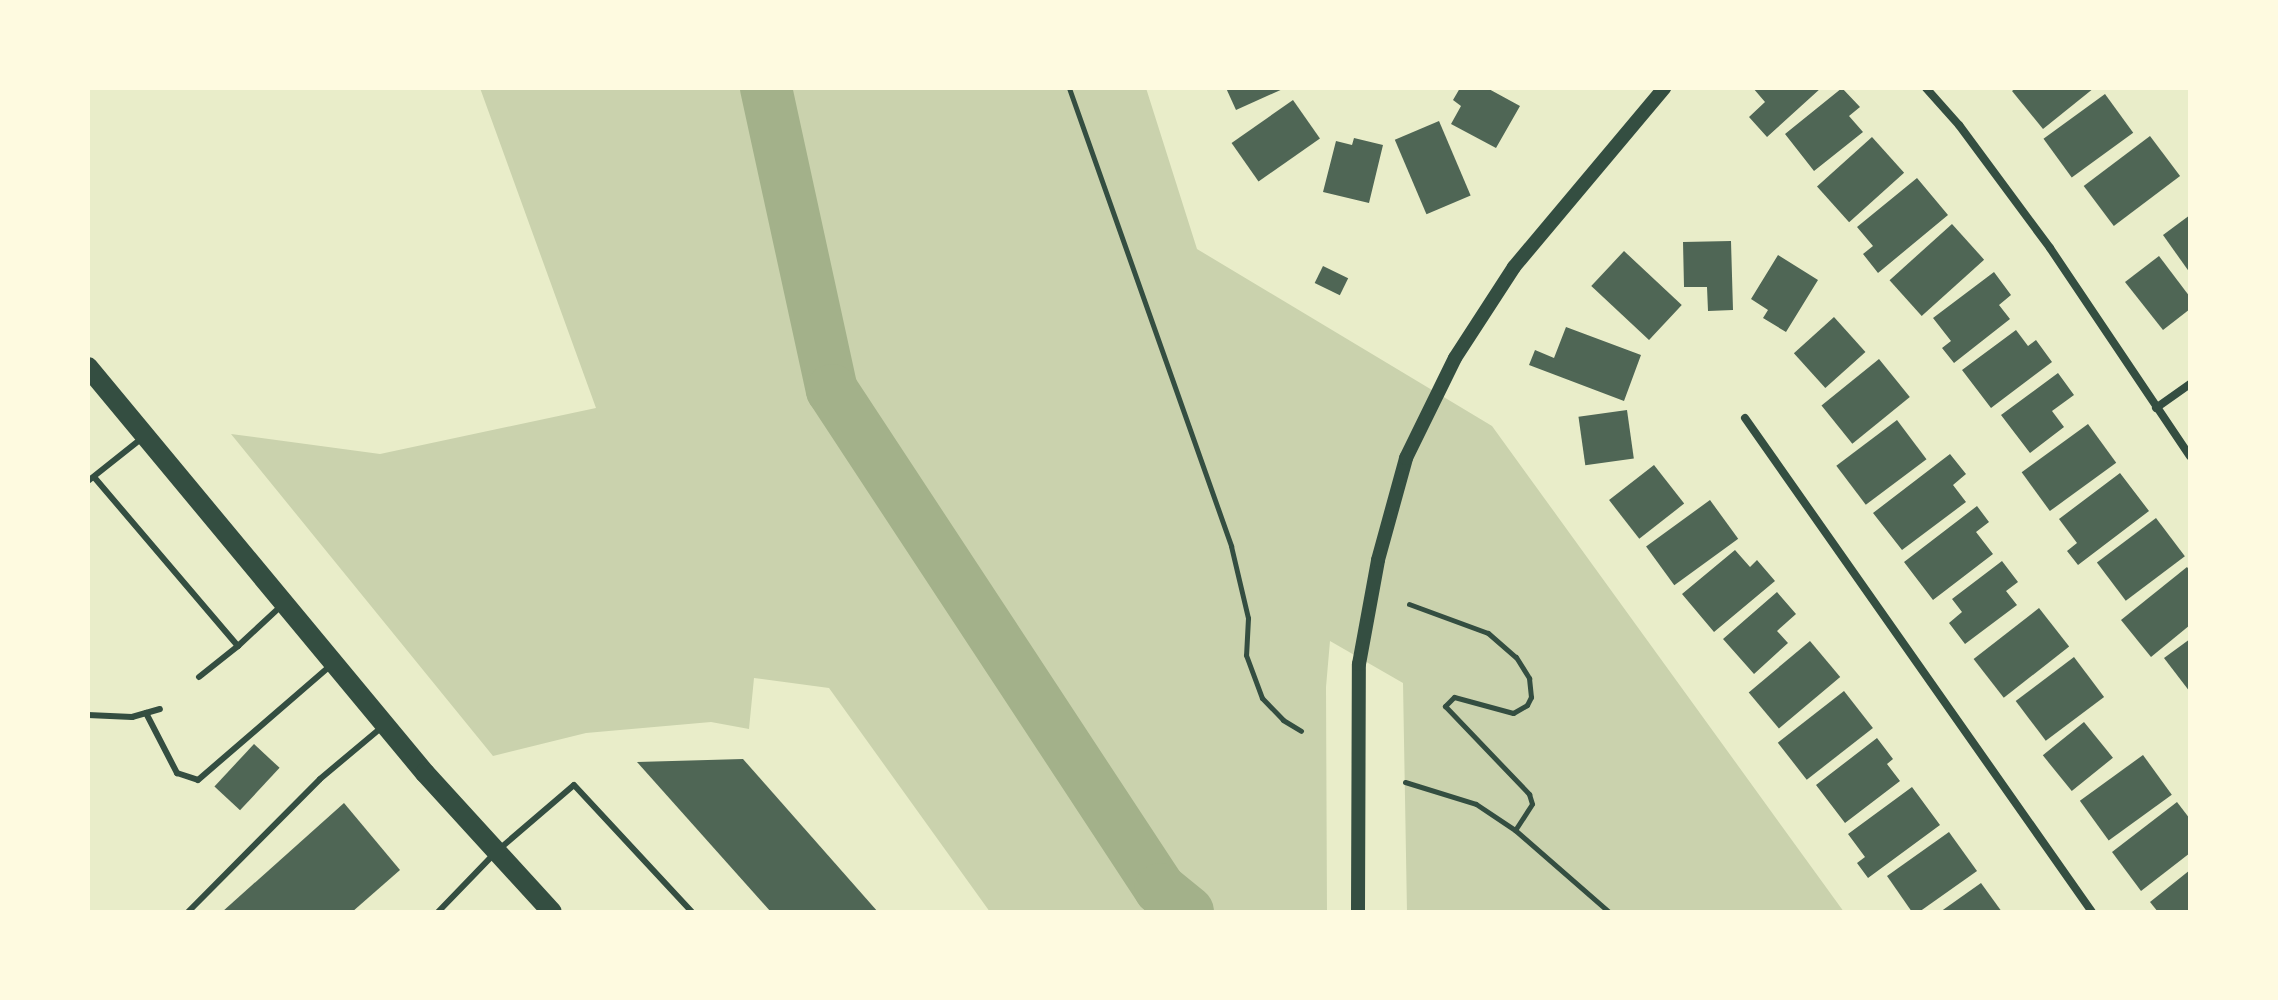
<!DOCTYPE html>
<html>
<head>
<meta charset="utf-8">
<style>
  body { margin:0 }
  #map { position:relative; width:2278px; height:1000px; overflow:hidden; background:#e9edc9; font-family:Helvetica,sans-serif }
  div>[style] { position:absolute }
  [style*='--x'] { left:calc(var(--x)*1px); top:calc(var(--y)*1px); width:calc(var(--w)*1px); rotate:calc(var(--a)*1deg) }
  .green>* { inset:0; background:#cad2ad }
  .river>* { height:52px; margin:-26px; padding:0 26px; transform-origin:26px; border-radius:26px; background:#a3b18a }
  .building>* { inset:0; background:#4f6655; transform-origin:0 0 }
  .path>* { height:5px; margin:-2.5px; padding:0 2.5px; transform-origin:2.5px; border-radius:2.5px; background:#344e41 }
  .service>* { height:6px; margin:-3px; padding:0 3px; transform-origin:3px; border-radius:3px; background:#344e41 }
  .minor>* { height:8px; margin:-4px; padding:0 4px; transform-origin:4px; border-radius:4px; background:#344e41 }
  .tertiary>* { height:14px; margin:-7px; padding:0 7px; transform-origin:7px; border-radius:7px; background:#344e41 }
  .primary>* { height:20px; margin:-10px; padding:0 10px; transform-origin:10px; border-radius:10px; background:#344e41 }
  span { translate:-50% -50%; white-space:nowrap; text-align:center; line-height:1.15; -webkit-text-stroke:7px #fefae0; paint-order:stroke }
  .frame { position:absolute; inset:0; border:90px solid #fefae0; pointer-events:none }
</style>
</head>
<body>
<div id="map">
  <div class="green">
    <i style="clip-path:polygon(480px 88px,1146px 88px,1197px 249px,1492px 426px,1844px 912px,1407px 912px,1403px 683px,1330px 641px,1326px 687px,1327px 912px,990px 912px,829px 688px,754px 678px,749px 729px,711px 722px,586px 733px,493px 756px,231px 434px,380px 454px,596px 408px)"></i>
  </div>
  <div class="river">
    <i style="--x:766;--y:88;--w:309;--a:77.7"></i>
    <i style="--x:832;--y:390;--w:597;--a:56.68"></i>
    <i style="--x:1160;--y:889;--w:36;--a:39"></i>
  </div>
  <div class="building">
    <i style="clip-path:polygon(1226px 88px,1285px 88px,1236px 110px)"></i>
    <i style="clip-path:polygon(1460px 88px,1487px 88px,1520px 106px,1496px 148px,1451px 124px,1461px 106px,1453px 100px)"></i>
    <i style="clip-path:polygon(1753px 88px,1821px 88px,1767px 137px,1749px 117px,1765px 102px)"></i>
    <i style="clip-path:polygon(1842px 88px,1860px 107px,1849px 116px,1863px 132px,1814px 171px,1785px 134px)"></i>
    <i style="clip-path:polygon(2016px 88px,2094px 88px,2043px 129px,2012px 91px)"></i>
    <i style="left:2105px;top:94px;width:48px;height:76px;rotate:54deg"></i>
    <i style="left:1293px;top:100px;width:47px;height:75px;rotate:55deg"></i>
    <i style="left:1439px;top:121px;width:81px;height:48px;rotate:67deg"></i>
    <i style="left:2150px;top:136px;width:50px;height:83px;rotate:53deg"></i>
    <i style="left:1872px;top:137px;width:48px;height:74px;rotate:48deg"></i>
    <i style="clip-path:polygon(1354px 138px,1383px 145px,1369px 203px,1323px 192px,1336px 141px,1352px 145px)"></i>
    <i style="clip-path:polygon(1917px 178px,1948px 215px,1878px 273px,1863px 254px,1873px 246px,1857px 227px)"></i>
    <i style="clip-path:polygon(2190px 215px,2190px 273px,2163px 235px)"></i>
    <i style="left:1952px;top:224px;width:48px;height:84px;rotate:48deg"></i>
    <i style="clip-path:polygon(1731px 241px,1733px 310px,1708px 311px,1707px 287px,1684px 287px,1683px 242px)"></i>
    <i style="left:1624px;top:251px;width:79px;height:48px;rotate:43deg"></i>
    <i style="clip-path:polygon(1778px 255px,1818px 280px,1786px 332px,1763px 318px,1768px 310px,1751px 299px)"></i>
    <i style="clip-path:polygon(2159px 256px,2190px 297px,2190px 309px,2163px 330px,2125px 282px)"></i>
    <i style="left:1323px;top:266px;width:28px;height:19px;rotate:26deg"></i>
    <i style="clip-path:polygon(1994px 272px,2011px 295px,1999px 305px,2010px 319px,1954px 363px,1942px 348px,1951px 341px,1933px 318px)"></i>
    <i style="left:1834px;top:317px;width:47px;height:54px;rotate:48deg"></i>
    <i style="clip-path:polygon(1566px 327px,1641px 355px,1624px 401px,1529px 365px,1535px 350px,1554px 358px)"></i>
    <i style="clip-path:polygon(2016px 330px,2028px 346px,2036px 340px,2052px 362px,1991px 408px,1962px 370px)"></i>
    <i style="left:1879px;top:359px;width:49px;height:74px;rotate:51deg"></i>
    <i style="clip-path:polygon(2058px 373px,2074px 395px,2052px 411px,2064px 427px,2030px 453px,2001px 415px)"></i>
    <i style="left:1627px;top:410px;width:49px;height:49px;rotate:82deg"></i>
    <i style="left:1897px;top:420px;width:49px;height:76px;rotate:53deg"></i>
    <i style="left:2088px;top:424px;width:48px;height:82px;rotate:54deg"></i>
    <i style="clip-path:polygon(1950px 454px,1966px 474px,1953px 485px,1966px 502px,1902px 550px,1873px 513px)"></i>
    <i style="left:1654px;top:465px;width:49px;height:57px;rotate:52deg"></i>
    <i style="clip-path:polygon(2120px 473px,2149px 511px,2078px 565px,2067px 551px,2077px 543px,2059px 519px)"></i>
    <i style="left:1710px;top:500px;width:48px;height:79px;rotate:54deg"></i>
    <i style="clip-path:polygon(1977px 506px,1989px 522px,1976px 532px,1993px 554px,1933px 600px,1904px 562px)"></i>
    <i style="left:2156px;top:518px;width:48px;height:74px;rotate:53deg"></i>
    <i style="clip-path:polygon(1735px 550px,1750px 567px,1757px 560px,1775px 581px,1714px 632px,1682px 594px)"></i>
    <i style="clip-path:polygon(2002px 561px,2018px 582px,2006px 591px,2017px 605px,1965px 644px,1949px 623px,1962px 612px,1952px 599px)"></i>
    <i style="clip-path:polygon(2187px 567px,2190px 571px,2190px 625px,2151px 657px,2121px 620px)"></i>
    <i style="clip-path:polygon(1777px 592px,1796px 614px,1777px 631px,1788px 643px,1754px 674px,1723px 639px)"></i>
    <i style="left:2039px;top:608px;width:49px;height:83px;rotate:52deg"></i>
    <i style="clip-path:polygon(2190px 639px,2190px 692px,2164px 658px)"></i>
    <i style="left:1810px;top:641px;width:47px;height:80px;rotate:50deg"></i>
    <i style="left:2074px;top:657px;width:50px;height:73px;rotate:53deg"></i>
    <i style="left:1844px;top:691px;width:47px;height:84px;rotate:52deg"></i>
    <i style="left:2084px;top:722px;width:46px;height:53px;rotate:51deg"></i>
    <i style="clip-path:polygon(1877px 738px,1893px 759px,1887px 764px,1900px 781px,1845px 823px,1816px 785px)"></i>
    <i style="left:254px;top:744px;width:35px;height:58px;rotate:43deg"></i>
    <i style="left:2143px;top:755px;width:49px;height:78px;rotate:54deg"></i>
    <i style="clip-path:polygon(743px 759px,878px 912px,771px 912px,637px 762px)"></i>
    <i style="clip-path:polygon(1912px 787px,1940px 825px,1868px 878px,1857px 863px,1865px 857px,1848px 834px)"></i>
    <i style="clip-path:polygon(2177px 802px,2190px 819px,2190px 853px,2141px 891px,2112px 852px)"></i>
    <i style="clip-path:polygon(344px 803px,400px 870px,352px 912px,222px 912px)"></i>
    <i style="clip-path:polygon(1949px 832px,1977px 871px,1919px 912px,1912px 912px,1887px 876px)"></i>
    <i style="clip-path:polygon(2190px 870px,2190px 912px,2158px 912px,2150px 902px)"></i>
    <i style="clip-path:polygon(1981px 883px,2002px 912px,1940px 912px)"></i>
  </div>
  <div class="path">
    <i style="--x:1069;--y:88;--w:486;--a:70.5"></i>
    <i style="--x:1231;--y:546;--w:74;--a:76.7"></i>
    <i style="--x:1248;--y:618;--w:37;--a:93"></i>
    <i style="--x:1246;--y:655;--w:46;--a:69.6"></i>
    <i style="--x:1262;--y:698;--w:30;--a:46"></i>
    <i style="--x:1283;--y:720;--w:21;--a:31"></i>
    <i style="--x:1409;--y:604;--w:84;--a:20.2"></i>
    <i style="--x:1488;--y:633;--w:37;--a:41"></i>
    <i style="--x:1516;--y:657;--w:25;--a:58"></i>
    <i style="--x:1529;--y:678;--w:19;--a:84"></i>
    <i style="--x:1531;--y:697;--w:9;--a:117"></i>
    <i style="--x:1527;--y:705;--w:16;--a:150"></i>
    <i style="--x:1513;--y:713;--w:61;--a:-164.8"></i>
    <i style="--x:1454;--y:697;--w:13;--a:135"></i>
    <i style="--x:1445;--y:706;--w:122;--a:46.3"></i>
    <i style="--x:1529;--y:794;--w:10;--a:73"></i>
    <i style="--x:1532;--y:804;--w:31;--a:123"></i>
    <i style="--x:1405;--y:782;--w:74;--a:17.2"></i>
    <i style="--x:1476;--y:804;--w:47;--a:33.7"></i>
    <i style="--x:1515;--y:830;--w:125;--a:41.1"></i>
  </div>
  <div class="service">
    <i style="--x:94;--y:477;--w:222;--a:49.6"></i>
    <i style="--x:238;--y:646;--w:59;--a:-42.9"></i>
    <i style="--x:88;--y:481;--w:69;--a:-38.5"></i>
    <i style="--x:199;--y:677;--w:50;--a:-38.5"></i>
    <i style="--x:146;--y:713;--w:68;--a:62.7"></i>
    <i style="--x:177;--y:773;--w:22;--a:18"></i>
    <i style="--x:198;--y:780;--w:174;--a:-40.8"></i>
    <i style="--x:88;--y:715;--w:44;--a:2.6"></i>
    <i style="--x:132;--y:717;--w:29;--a:-16"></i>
    <i style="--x:188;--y:912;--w:187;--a:-45.2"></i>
    <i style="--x:320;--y:779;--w:81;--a:-40"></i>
    <i style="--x:438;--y:912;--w:85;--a:-46"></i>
    <i style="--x:497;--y:851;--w:101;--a:-40.6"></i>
    <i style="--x:574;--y:785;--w:173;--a:47.1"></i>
  </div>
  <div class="minor">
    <i style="--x:1926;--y:88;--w:50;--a:48.3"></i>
    <i style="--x:1959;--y:125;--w:153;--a:53.5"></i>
    <i style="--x:2050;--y:248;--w:251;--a:56.1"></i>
    <i style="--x:2156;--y:408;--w:42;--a:-35.2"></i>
    <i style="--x:1745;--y:418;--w:604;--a:54.91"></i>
  </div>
  <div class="tertiary">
    <i style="--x:1358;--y:912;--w:248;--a:-89.8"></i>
    <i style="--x:1359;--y:664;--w:106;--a:-79.6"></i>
    <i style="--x:1378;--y:560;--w:106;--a:-74.6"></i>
    <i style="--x:1406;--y:458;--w:111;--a:-63.9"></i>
    <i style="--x:1455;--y:358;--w:108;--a:-57"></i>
    <i style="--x:1514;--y:267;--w:234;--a:-50"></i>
  </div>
  <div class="primary">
    <i style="--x:88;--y:367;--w:528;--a:50.31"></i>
    <i style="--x:425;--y:773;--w:188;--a:47.6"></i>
  </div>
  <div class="frame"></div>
</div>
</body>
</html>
